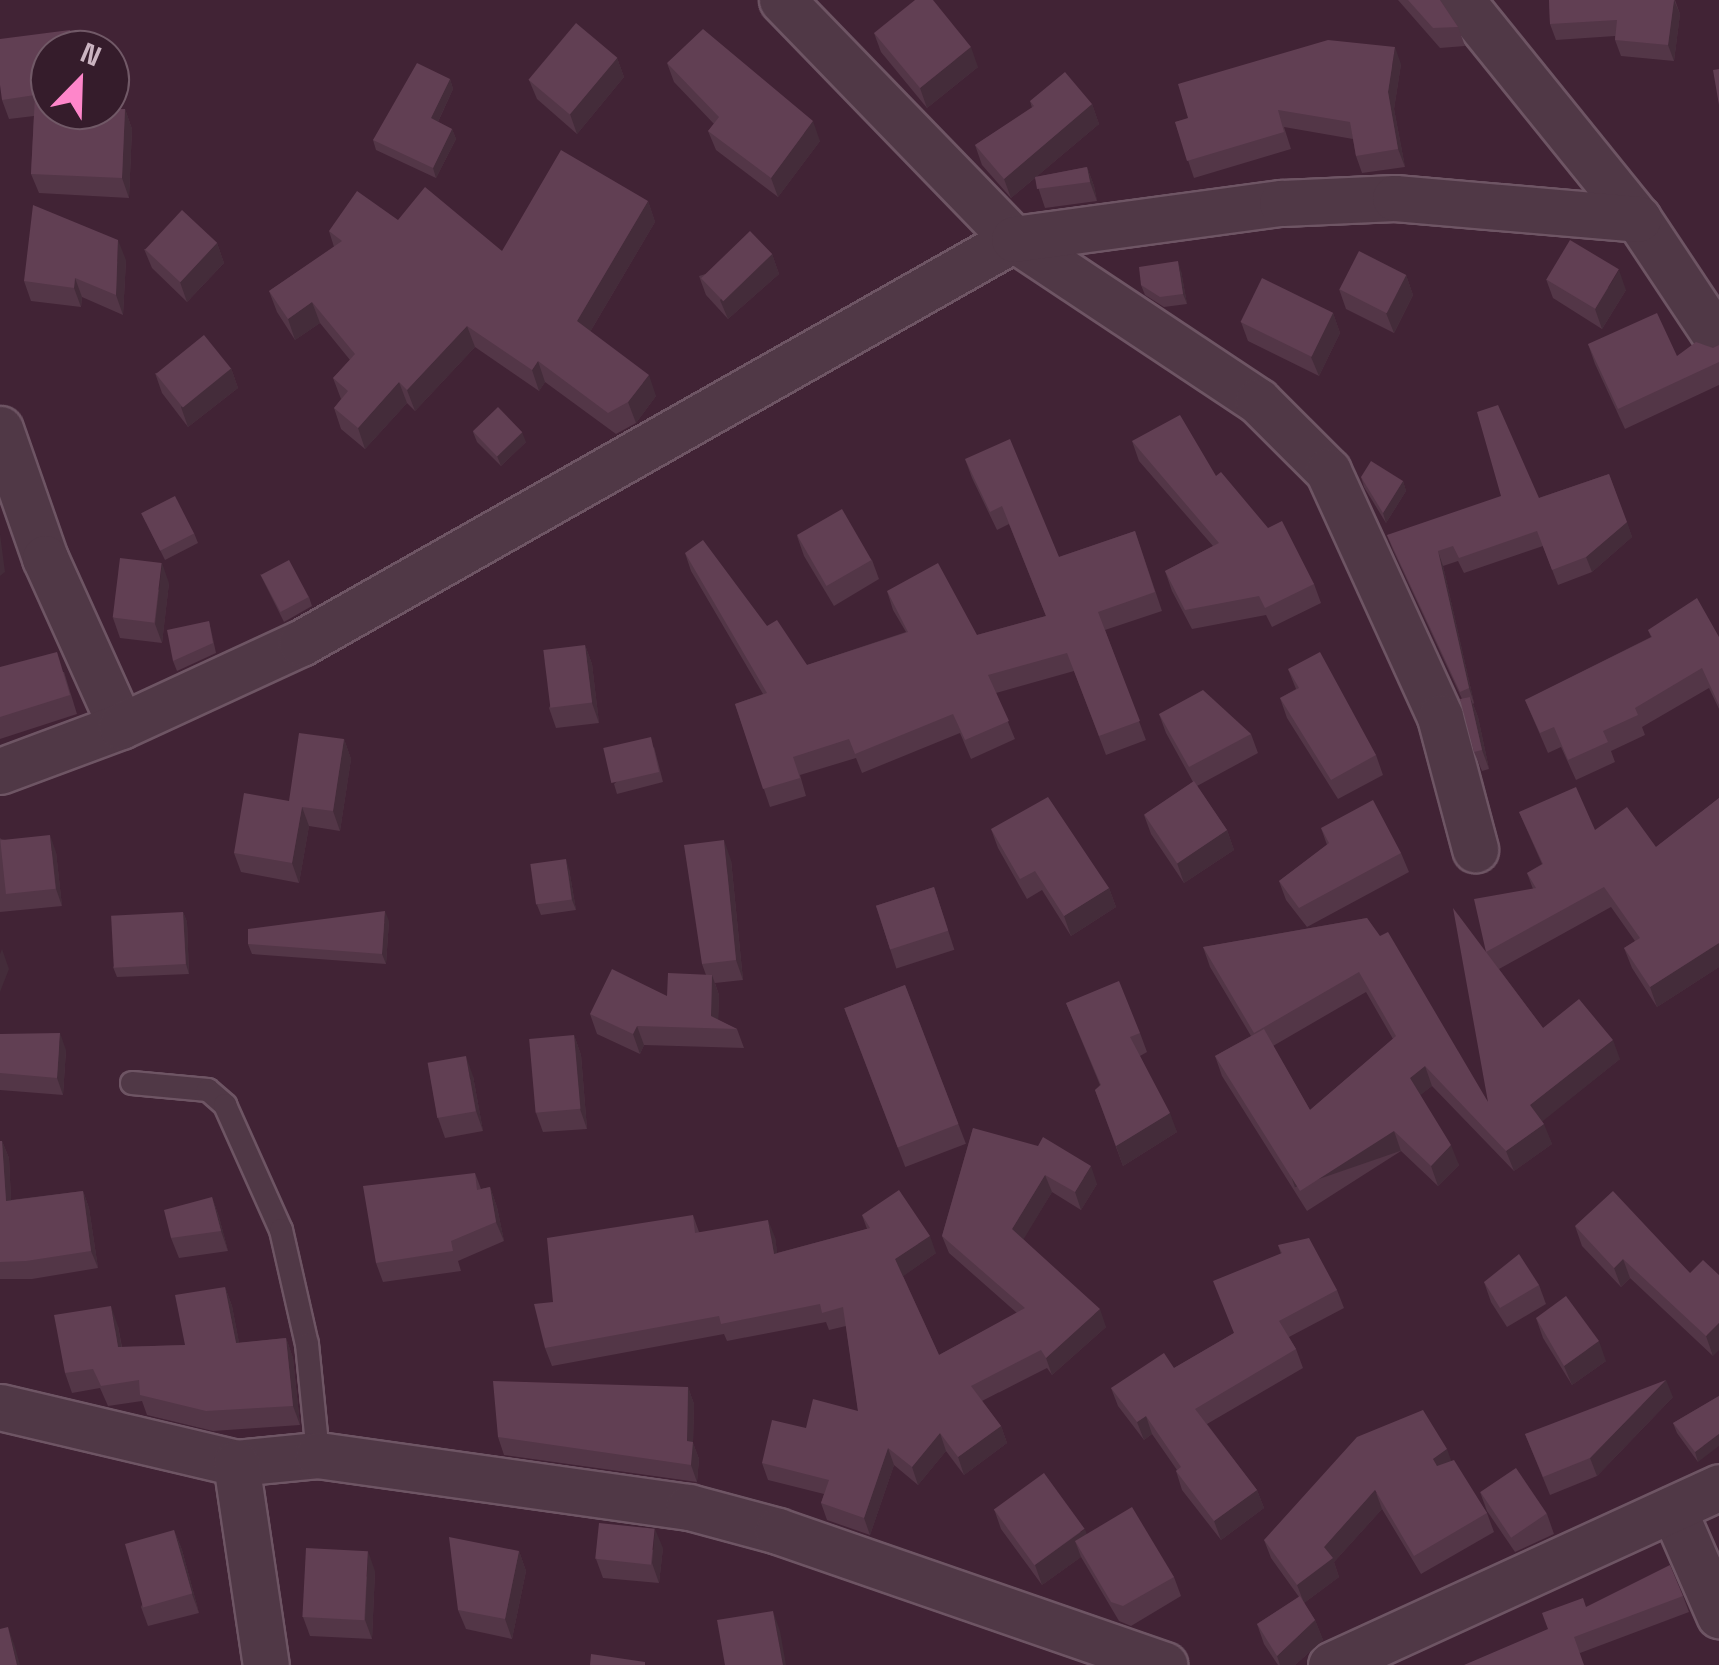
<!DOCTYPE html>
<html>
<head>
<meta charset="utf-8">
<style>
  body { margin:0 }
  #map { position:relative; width:1719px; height:1665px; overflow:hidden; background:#412335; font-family:"Space Grotesk",sans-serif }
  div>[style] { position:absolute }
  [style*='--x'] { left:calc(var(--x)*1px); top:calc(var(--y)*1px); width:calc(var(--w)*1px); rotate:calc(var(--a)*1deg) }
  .roads { filter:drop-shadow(2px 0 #6e5564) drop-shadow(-2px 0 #6e5564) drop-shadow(0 2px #6e5564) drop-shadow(0 -2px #6e5564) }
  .lane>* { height:22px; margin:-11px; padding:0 11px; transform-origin:11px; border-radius:11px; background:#503846 }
  .street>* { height:45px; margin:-22.5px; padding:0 22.5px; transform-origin:22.5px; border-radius:22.5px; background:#503846 }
  .wall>* { inset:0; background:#533647; transform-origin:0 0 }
  .shaded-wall>* { inset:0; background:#442c3a; transform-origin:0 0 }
  .building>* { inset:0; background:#613f53; transform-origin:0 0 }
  span { translate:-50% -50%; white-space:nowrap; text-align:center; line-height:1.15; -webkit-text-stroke:10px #351c2b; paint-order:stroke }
  .north { position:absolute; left:30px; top:30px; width:100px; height:100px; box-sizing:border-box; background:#351c2b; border:2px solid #715967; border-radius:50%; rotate:23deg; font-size:28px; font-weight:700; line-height:40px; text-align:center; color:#cbb4c1 }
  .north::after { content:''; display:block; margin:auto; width:35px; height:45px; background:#fe86ca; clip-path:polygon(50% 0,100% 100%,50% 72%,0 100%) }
</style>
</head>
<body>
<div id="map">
  <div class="roads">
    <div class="lane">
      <i style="--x:132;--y:1083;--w:76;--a:5.3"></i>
      <i style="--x:208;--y:1090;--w:23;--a:41"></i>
      <i style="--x:225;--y:1105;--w:137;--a:65.9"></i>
      <i style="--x:281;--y:1230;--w:117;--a:77.2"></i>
      <i style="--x:307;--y:1344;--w:112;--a:84.3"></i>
    </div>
    <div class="street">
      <i style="--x:782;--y:0;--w:333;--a:45.9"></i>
      <i style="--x:1014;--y:239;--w:293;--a:33.6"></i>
      <i style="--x:1258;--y:401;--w:99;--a:45"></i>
      <i style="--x:1328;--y:471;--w:270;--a:65.5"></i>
      <i style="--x:1440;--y:717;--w:137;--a:75.1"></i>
      <i style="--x:1461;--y:0;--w:282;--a:51.1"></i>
      <i style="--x:1638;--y:219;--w:146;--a:56.4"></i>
      <i style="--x:0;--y:429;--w:137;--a:70.8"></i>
      <i style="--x:45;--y:558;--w:184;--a:65.7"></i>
      <i style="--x:0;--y:771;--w:129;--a:-20.4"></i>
      <i style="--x:121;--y:726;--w:198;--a:-24.8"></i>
      <i style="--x:301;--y:643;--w:820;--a:-29.54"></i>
      <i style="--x:1014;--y:239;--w:270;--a:-7.7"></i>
      <i style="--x:1282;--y:203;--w:113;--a:-2.5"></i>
      <i style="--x:1395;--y:198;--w:244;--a:4.9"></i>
      <i style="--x:0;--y:1407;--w:243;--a:13.3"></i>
      <i style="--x:236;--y:1463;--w:82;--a:-5.6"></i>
      <i style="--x:318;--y:1455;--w:375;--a:8"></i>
      <i style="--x:689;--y:1507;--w:92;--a:15.1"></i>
      <i style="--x:778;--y:1531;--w:409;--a:19.1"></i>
      <i style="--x:236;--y:1463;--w:204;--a:81.6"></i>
      <i style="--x:1673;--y:1509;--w:116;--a:66.5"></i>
      <i style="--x:1331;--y:1665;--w:427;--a:-24.6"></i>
    </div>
  </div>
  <div class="wall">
    <i style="clip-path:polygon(1398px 0,1440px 0,1458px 27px,1465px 46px,1440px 48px)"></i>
    <i style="clip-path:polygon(1549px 0,1675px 0,1680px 14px,1674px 61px,1621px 56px,1615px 40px,1615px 36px,1556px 40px,1550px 24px)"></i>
    <i style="clip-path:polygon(70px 30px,77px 50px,50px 50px,50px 110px,125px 109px,132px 129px,129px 198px,39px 193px,31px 174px,34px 116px,9px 119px,2px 100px)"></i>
    <i style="clip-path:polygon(874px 33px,978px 67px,927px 108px,881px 52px)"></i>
    <i style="clip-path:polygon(617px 58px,624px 77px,577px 134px,537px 99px,529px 80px)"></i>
    <i style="clip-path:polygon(667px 63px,820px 141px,778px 197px,716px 150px,708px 131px,714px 124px,674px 82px)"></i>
    <i style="clip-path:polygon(1401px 64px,1394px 109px,1405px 167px,1362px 173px,1356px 156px,1353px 139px,1284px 127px,1291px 149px,1194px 178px,1175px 122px)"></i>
    <i style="clip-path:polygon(450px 79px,453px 89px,438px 122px,452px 129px,456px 139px,436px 178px,376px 150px,373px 140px)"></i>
    <i style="clip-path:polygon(1030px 101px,1092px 104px,1099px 124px,1036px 177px,1087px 167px,1094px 186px,1097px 201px,1045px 208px,1035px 178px,1011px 198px,982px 165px,975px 145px,1032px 108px)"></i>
    <i style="clip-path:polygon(648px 201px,655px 222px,590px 332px,656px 396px,636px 423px,616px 434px,545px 382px,539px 391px,475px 347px,415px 411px,407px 403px,365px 449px,341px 429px,334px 408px,341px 399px,333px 378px,350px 360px,320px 323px,295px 340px,277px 312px,269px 291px,334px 247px,329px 231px,398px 220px,502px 251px)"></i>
    <i style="clip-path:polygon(217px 243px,224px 263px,187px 302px,152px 268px,144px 249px)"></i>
    <i style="clip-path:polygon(772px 254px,779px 274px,728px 319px,706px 295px,699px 276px)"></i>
    <i style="clip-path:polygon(126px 260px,123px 315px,82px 297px,81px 307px,31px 301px,24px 281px)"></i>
    <i style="clip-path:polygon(1181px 271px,1187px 304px,1164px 307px,1145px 295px,1141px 285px)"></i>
    <i style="clip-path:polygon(1406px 275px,1413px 295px,1394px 333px,1346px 309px,1339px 289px)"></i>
    <i style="clip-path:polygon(1546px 279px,1626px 290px,1602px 329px,1553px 298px)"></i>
    <i style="clip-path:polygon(1333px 313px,1340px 333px,1319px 376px,1248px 341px,1241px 322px)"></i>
    <i style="clip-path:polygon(1588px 344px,1677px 356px,1719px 345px,1719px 385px,1625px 429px,1595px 364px)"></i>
    <i style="clip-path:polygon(231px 368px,238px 388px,188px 427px,162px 393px,155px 373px)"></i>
    <i style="clip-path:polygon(473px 432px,526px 442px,501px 466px,477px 442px)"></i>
    <i style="clip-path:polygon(1132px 441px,1216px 476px,1314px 584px,1321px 603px,1272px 627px,1266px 615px,1192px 629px,1172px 591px,1165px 571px,1213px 546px,1139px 461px)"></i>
    <i style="clip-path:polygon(965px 459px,1059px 557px,1135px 531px,1162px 611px,1105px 630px,1146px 740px,1106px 755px,1074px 671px,996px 693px,1015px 739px,971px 759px,960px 733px,862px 773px,856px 758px,800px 775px,806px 796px,770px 807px,735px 704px,763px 694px,691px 571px,685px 553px,767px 626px,807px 665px,906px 632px,893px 610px,887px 591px,977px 635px,1046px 616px,1009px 524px,997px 530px,972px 478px)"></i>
    <i style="clip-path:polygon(1609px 474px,1632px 537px,1592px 572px,1558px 585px,1543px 546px,1464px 573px,1458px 561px,1443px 566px,1474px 703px,1473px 704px,1478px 717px,1489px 769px,1482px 771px,1474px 752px,1462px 699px,1393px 550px,1387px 535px,1539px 498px)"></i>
    <i style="clip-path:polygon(1361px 477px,1403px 481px,1406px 491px,1386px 523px,1364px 487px)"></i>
    <i style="clip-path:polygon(142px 514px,194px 533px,198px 543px,165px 560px)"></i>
    <i style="clip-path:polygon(797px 536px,872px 560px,879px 579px,834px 606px,804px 556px)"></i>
    <i style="clip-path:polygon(260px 574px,309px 597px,312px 606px,284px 622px)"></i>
    <i style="clip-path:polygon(169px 583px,162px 643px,120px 638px,113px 618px)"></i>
    <i style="clip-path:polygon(209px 621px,216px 653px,177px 671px,173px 661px)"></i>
    <i style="clip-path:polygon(1648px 630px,1719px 637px,1719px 709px,1709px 688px,1642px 727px,1645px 735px,1611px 751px,1615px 762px,1576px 780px,1561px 747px,1548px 753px,1525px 700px,1651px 637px)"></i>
    <i style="clip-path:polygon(585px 645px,592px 664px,599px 723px,556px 728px,549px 708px)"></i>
    <i style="clip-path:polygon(0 667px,64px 672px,77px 714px,0 739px)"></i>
    <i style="clip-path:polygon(1288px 669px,1376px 755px,1383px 775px,1338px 799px,1287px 718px,1280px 698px,1296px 689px)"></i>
    <i style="clip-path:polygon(1159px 714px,1251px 734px,1258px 753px,1197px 786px,1227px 830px,1234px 850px,1184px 883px,1151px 834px,1144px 815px,1193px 782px,1166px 733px)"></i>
    <i style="clip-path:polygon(344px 739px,351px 759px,340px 831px,309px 826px,299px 883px,241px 872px,234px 853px,289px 801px)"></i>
    <i style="clip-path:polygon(654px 747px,663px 782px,617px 794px,614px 784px)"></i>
    <i style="clip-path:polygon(evenodd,1719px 798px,1719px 967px,1657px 1007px,1632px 968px,1624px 948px,1635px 941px,1611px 907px,1499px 969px,1543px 1028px,1620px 1059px,1542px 1121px,1552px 1144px,1514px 1171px,1432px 1086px,1420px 1095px,1459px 1165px,1438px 1186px,1401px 1151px,1307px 1211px,1222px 1076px,1215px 1056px,1251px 1036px,1210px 967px,1203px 947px,1367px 918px,1488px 1102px,1486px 952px,1533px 889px,1527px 873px,1542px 864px,1519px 812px,1595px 830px,1656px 847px,1719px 798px,1366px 992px,1393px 1039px,1310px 1110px,1273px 1046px,1366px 992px)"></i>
    <i style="clip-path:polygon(1321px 828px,1401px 853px,1409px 872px,1307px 927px,1286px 900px,1279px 881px,1327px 845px)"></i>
    <i style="clip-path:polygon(991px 829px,1109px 888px,1116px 907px,1071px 936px,1042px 890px,1027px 899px,998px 848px)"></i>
    <i style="clip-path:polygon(0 838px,1px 839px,56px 852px,62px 906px,0 912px)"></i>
    <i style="clip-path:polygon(731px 860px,743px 980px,715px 983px,719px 995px,718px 1020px,737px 1029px,744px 1048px,644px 1045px,640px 1054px,597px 1034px,590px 1014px,667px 996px,706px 975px,702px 964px)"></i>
    <i style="clip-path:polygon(569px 869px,576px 910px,541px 915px,537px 905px)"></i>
    <i style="left:934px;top:887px;width:66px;height:61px;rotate:72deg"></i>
    <i style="clip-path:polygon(183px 912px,187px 922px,189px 974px,117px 977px,113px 967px)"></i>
    <i style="clip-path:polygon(389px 921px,386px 964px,252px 954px,248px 944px)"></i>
    <i style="left:905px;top:985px;width:170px;height:65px;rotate:69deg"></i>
    <i style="clip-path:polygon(1066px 1003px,1140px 1033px,1147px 1052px,1140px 1056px,1177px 1132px,1123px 1166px,1095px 1090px,1100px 1085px)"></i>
    <i style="clip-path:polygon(0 1034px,66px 1050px,63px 1095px,0 1090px)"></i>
    <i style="clip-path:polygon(574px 1035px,581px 1055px,587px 1129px,543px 1132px,536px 1113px)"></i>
    <i style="clip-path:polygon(473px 1076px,483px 1131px,445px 1138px,438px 1118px)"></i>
    <i style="clip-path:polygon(973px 1128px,1097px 1184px,1081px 1210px,1052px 1192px,1023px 1239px,1106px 1327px,1052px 1375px,1047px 1368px,982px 1401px,1001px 1426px,1007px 1443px,964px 1475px,946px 1451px,918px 1485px,894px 1465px,870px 1535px,827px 1520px,821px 1503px,824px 1494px,768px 1480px,762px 1463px,806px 1428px,858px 1411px,846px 1326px,829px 1330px,826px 1322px,727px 1341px,724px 1334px,552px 1366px,545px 1348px,553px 1302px,693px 1215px,699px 1232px,775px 1237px,777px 1253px,867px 1229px,862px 1215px,936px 1253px,903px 1276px,939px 1355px,1017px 1313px,949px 1253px,942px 1236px)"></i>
    <i style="clip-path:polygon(0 1141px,2px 1141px,9px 1158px,11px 1200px,83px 1191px,89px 1208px,98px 1268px,32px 1279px,0 1279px)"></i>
    <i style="clip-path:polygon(475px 1173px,481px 1189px,490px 1187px,497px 1207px,504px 1241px,458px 1261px,461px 1271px,383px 1282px,376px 1263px)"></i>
    <i style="clip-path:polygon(212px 1197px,219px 1217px,228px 1251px,179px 1258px,171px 1238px)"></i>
    <i style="clip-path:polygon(1575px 1226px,1690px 1273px,1713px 1356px,1630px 1278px,1621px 1287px,1582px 1246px)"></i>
    <i style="clip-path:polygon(1278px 1245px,1337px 1290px,1344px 1308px,1289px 1337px,1296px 1349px,1303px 1368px,1207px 1424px,1257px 1490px,1264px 1508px,1221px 1540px,1182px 1490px,1176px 1471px,1177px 1470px,1152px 1434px,1144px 1440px,1118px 1406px,1111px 1388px,1174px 1368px,1234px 1333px,1281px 1254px)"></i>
    <i style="clip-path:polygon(1484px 1282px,1539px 1285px,1546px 1304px,1507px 1327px,1491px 1302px)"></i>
    <i style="clip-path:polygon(225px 1287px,232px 1306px,239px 1343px,286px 1338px,293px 1358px,300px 1425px,213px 1431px,147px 1415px,142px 1401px,108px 1406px,100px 1388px,72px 1393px,65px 1373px,118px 1326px,122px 1347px,185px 1345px)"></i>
    <i style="clip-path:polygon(1536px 1318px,1606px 1361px,1572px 1385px,1543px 1338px)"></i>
    <i style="clip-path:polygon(688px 1387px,694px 1404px,693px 1443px,699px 1459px,697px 1482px,504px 1455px,498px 1437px)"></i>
    <i style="clip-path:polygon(1719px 1396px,1698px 1462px,1677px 1433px,1673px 1423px)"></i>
    <i style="clip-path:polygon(1673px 1397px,1597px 1476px,1550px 1495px,1525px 1434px)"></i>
    <i style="clip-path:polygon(1452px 1461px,1487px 1513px,1494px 1532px,1421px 1574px,1382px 1509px,1334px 1562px,1339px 1577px,1304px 1603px,1315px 1620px,1323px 1640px,1295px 1665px,1278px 1665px,1264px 1644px,1257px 1624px,1299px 1597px,1271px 1558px,1264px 1540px)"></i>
    <i style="clip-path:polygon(1480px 1492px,1547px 1514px,1554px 1534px,1515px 1552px,1487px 1511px)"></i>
    <i style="clip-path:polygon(994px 1509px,1087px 1534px,1174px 1577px,1181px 1596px,1131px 1626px,1119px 1621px,1081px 1557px,1042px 1585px,1001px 1529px)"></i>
    <i style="clip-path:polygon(174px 1530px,182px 1550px,199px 1613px,148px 1626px,141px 1607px)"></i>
    <i style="clip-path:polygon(663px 1548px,659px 1583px,603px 1578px,596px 1559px)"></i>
    <i style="clip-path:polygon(519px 1551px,526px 1571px,512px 1639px,466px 1629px,458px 1610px)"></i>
    <i style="clip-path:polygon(375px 1571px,372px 1639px,310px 1636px,303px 1617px)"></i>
    <i style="clip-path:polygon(1683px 1596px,1689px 1612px,1580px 1653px,1548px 1629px,1586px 1607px)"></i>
  </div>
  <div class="shaded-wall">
    <i style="clip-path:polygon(1674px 0,1680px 14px,1674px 61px,1668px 45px)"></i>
    <i style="clip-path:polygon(70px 30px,77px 49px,77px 50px,72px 50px)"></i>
    <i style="clip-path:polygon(971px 47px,978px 67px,927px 108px,920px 88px)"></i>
    <i style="clip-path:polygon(1395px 47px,1401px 64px,1394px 109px,1405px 167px,1398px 149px,1388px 92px)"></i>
    <i style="clip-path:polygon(617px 58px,624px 77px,577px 134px,570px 114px)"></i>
    <i style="clip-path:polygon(450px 79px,453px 89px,435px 128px,431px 118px)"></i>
    <i style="clip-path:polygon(1092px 104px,1099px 124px,1011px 198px,1004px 179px)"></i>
    <i style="clip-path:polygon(125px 109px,132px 129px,129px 198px,122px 178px)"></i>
    <i style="clip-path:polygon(813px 121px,820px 141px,778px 197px,771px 178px)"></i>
    <i style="clip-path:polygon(452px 129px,456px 139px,436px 178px,433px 168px)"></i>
    <i style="clip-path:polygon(1087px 167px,1094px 186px,1097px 201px,1090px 182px)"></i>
    <i style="clip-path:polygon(648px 201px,655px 222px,584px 342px,577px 321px)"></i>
    <i style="clip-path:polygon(118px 240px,126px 260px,123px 315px,116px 295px)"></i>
    <i style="clip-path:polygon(217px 243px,224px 263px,187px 302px,180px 282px)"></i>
    <i style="clip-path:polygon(772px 254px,779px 274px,728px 319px,720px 300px)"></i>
    <i style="clip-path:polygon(1178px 261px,1181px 271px,1187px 304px,1183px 294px)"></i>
    <i style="clip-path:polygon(1619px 270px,1626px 290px,1602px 329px,1595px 309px)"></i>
    <i style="clip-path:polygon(1406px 275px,1413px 295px,1394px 333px,1386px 313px)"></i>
    <i style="clip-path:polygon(75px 278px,82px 297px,81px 307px,74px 288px)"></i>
    <i style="clip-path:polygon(312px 302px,320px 323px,295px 340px,288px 319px)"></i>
    <i style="clip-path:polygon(1333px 313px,1340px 333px,1319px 376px,1311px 357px)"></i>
    <i style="clip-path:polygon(467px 326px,475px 347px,415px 411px,407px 390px)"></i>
    <i style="clip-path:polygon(538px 361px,545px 382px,539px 391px,532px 370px)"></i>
    <i style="clip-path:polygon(231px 368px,238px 388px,188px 427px,181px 407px)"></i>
    <i style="clip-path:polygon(649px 375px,656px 396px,636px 423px,628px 402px)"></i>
    <i style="clip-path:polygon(399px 382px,407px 403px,365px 449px,358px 428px)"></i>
    <i style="clip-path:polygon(522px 432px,526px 442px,501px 466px,497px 456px)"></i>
    <i style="clip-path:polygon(1403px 481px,1406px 491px,1386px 523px,1383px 513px)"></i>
    <i style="clip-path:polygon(1627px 522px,1632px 537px,1592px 572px,1586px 557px)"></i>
    <i style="clip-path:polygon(0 534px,5px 572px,0 576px)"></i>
    <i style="clip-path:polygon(1438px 551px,1443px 566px,1474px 703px,1469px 688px)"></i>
    <i style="clip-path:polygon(162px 563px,169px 583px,162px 643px,155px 624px)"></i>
    <i style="clip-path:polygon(585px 645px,592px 664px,599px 723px,592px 703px)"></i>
    <i style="clip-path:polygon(1470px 697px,1478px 717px,1489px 769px,1482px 750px)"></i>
    <i style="clip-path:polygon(344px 739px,351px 759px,340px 831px,333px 811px)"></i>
    <i style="clip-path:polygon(302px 807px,309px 826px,299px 883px,292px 863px)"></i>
    <i style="clip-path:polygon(1227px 830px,1234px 850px,1184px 883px,1177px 863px)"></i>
    <i style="clip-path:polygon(50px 835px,56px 852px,62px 906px,56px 889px)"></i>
    <i style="clip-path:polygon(724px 840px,731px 860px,743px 980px,736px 960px)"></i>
    <i style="clip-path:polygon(566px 859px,569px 869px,576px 910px,572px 900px)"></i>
    <i style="clip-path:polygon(1109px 888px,1116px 907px,1071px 936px,1064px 916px)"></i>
    <i style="clip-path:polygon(385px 911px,389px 921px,386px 964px,382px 954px)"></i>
    <i style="clip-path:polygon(183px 912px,187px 922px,189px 974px,186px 964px)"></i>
    <i style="clip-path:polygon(1719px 943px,1719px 967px,1657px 1007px,1650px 987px)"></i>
    <i style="clip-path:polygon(2px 949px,9px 969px,0 992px,0 954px)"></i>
    <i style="clip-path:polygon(712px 975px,719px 995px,718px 1028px,711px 1016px)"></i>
    <i style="clip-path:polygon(637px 1026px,644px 1045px,640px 1054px,633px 1034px)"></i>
    <i style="clip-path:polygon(60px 1033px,66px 1050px,63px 1095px,57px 1078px)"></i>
    <i style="clip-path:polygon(574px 1035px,581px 1055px,587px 1129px,580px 1109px)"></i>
    <i style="clip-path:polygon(1613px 1040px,1620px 1059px,1538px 1125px,1530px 1105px)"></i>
    <i style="clip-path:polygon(466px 1056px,473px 1076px,483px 1131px,476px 1111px)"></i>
    <i style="clip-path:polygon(1425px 1066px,1432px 1086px,1417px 1098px,1410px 1078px)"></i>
    <i style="clip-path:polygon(1170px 1113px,1177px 1132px,1123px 1166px,1116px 1146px)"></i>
    <i style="clip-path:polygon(1544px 1124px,1552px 1144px,1514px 1171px,1506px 1151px)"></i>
    <i style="left:1394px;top:1131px;width:21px;height:112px;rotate:71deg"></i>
    <i style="clip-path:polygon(2px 1141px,9px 1158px,12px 1219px,6px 1201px)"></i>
    <i style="clip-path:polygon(1451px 1145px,1459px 1165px,1438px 1186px,1431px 1166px)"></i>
    <i style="clip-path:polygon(1091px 1166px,1097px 1184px,1081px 1210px,1075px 1192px)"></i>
    <i style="clip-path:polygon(1045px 1175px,1052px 1192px,1019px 1247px,1012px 1229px)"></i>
    <i style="clip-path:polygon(490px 1187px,497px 1207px,504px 1241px,496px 1222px)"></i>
    <i style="clip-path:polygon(83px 1191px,89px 1208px,98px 1268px,91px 1251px)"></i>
    <i style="clip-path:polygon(212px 1197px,219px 1217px,228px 1251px,221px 1231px)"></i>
    <i style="clip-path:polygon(768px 1220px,775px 1237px,780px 1272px,774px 1254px)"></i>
    <i style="clip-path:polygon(930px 1236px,936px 1253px,902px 1277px,895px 1259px)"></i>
    <i style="clip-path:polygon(1623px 1259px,1630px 1278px,1621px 1287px,1614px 1268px)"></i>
    <i style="clip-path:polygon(225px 1287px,232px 1306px,243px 1363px,236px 1343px)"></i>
    <i style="clip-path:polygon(111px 1306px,118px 1326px,125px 1367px,118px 1347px)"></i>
    <i style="clip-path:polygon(1100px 1309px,1106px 1327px,1052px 1375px,1046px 1358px)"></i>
    <i style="clip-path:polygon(1719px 1323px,1719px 1350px,1713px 1356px,1706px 1336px)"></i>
    <i style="clip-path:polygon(286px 1338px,293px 1358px,300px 1425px,293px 1406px)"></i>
    <i style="clip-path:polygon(1599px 1341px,1606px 1361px,1572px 1385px,1564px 1366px)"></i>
    <i style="clip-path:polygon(1666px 1380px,1673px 1397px,1597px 1476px,1590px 1458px)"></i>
    <i style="clip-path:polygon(688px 1387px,694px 1404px,693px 1443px,699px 1459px,697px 1482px,691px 1465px,687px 1441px)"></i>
    <i style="clip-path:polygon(1146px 1416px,1152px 1434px,1144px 1440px,1137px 1422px)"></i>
    <i style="clip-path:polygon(1001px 1426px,1007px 1443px,964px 1475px,958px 1457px)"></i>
    <i style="clip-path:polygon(940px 1433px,946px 1451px,918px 1485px,912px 1467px)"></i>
    <i style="clip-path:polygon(1719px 1434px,1719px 1446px,1698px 1462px,1695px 1452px)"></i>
    <i style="clip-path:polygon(888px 1448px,894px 1465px,870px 1535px,864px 1518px)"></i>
    <i style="clip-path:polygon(1447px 1449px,1454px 1468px,1440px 1478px,1433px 1459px)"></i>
    <i style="clip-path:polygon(1257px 1490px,1264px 1508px,1221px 1540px,1214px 1521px)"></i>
    <i style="clip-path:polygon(1375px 1490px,1382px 1509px,1334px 1562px,1339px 1577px,1304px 1603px,1297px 1585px,1324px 1547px)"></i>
    <i style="clip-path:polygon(655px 1529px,663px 1548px,659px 1583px,652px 1563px)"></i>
    <i style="clip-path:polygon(1085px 1529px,1092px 1548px,1075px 1541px,1081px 1557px,1042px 1585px,1035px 1565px)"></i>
    <i style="clip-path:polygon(174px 1530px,182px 1550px,199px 1613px,192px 1594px)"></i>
    <i style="clip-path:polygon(368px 1551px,375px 1571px,372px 1639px,365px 1620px)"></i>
    <i style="clip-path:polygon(519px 1551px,526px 1571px,512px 1639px,505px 1619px)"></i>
    <i style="clip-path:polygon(773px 1611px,780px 1631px,786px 1665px,783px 1665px)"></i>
    <i style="clip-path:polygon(1315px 1620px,1323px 1640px,1295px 1665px,1280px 1665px,1277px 1656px)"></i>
    <i style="clip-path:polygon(8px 1627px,15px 1647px,20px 1665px,17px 1665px)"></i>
  </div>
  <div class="building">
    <i style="clip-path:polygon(915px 0,933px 0,971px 47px,920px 88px,874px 33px)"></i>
    <i style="clip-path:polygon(1408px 0,1440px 0,1458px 27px,1433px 28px)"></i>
    <i style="clip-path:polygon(1549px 0,1674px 0,1668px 45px,1615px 40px,1617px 20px,1550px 24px)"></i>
    <i style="left:576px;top:23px;width:54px;height:74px;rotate:40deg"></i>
    <i style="clip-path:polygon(703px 29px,813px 121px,771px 178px,708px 131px,719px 117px,667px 63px)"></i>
    <i style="clip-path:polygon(70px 30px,72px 50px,50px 50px,50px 110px,125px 109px,122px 178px,31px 174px,35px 95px,2px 100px,0 85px,0 39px)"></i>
    <i style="clip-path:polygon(1328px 40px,1395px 47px,1388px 92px,1398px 149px,1356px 156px,1350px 122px,1278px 110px,1284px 132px,1187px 161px,1175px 122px,1188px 118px,1178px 84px)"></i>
    <i style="clip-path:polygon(417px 63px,450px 79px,431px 118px,452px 129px,433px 168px,373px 140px)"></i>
    <i style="clip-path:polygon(1719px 69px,1719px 105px,1713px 70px)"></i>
    <i style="clip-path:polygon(1065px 72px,1092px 104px,1004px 179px,975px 145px,1034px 106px,1030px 101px)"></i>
    <i style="clip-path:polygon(561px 150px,648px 201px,577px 321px,649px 375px,628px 402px,608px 413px,538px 361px,532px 370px,467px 326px,407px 390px,399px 382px,358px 428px,334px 408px,348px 391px,333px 378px,355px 354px,312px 302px,288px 319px,269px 291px,342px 241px,329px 231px,357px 191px,398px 220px,425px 187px,502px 251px)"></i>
    <i style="clip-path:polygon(1087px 167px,1090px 182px,1037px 189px,1035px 177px)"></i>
    <i style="clip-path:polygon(33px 205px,118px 240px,116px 295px,75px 278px,74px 288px,24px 281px)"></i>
    <i style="left:182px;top:210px;width:48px;height:54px;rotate:43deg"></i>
    <i style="left:750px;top:231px;width:32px;height:68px;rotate:46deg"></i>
    <i style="left:1570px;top:240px;width:57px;height:46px;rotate:31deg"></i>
    <i style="left:1359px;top:251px;width:53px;height:43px;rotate:27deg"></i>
    <i style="clip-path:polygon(1178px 261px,1183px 294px,1160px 297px,1141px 285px,1139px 267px)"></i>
    <i style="left:1262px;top:278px;width:79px;height:49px;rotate:26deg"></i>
    <i style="clip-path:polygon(1657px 313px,1677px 356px,1696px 342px,1713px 348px,1719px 345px,1719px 362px,1618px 409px,1588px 344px)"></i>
    <i style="left:204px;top:335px;width:43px;height:62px;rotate:51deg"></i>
    <i style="clip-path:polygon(1498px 405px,1539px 498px,1609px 474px,1627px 522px,1586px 557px,1552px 570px,1537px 531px,1459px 558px,1453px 546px,1438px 551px,1469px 688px,1460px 692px,1387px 535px,1501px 496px,1477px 412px)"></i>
    <i style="left:498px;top:407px;width:35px;height:35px;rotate:46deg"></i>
    <i style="clip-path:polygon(1180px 415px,1216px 476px,1221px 472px,1268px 528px,1282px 521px,1314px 584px,1265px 608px,1259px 596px,1185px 610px,1165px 571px,1219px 543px,1132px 441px)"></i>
    <i style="clip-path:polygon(1010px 439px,1059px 557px,1135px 531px,1155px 592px,1098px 612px,1140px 721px,1099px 736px,1067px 653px,988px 675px,1009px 721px,965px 740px,953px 714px,855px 754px,849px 739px,793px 757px,800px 778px,763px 789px,735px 704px,767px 693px,685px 553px,703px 540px,767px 626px,777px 620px,807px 665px,908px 632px,887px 591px,938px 563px,977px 635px,1046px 616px,1002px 506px,990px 512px,965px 459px)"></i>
    <i style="clip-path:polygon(1371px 461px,1403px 481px,1383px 513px,1361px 477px)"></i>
    <i style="left:175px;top:496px;width:42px;height:38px;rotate:63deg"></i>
    <i style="left:842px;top:509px;width:59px;height:52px;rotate:60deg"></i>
    <i style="left:120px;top:558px;width:42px;height:60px;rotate:7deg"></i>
    <i style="left:289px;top:560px;width:42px;height:32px;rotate:62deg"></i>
    <i style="clip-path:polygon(1697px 598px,1719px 637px,1719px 705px,1702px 668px,1635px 708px,1638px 715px,1603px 731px,1608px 742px,1568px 760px,1554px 727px,1540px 733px,1525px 700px,1652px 637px,1648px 630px)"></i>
    <i style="clip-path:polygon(209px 621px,213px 643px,173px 661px,167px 630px)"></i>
    <i style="left:585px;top:645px;width:58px;height:42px;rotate:83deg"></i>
    <i style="clip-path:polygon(57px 652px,70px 695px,0 717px,0 667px)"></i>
    <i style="clip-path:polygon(1320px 652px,1376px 755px,1331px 780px,1280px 698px,1299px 688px,1288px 669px)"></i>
    <i style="clip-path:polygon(1203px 690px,1251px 734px,1189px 767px,1159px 714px)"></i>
    <i style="clip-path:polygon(1470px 697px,1482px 750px,1474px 752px,1460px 699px)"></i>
    <i style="clip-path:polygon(299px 733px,344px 739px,333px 811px,302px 807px,292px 863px,234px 853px,244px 793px,289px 801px)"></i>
    <i style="left:651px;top:737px;width:36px;height:49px;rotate:77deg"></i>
    <i style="left:1194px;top:781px;width:59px;height:60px;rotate:56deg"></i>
    <i style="clip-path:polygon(1576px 787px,1595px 830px,1627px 807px,1656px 847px,1719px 798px,1719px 943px,1650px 987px,1624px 948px,1640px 938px,1604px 887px,1486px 952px,1543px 1028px,1579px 999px,1613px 1040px,1530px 1105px,1544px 1124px,1506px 1151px,1425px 1066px,1410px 1078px,1451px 1145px,1431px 1166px,1394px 1131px,1300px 1191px,1215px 1056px,1264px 1029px,1310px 1110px,1396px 1036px,1359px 972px,1254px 1033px,1203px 947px,1367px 918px,1380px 936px,1388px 932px,1488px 1102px,1453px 908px,1486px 952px,1474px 899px,1536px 888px,1527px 873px,1543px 864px,1519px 812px)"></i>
    <i style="clip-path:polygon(1048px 797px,1109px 888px,1064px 916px,1035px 871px,1020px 879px,991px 829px)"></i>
    <i style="clip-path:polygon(1373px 800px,1401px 853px,1299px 908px,1279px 881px,1329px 843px,1321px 828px)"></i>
    <i style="left:50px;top:835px;width:54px;height:50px;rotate:84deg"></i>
    <i style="clip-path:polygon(724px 840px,736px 960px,702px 964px,684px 845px)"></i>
    <i style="left:566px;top:859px;width:41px;height:36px;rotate:82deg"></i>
    <i style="left:934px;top:887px;width:46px;height:61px;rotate:72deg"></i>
    <i style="clip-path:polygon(385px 911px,382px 954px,248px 944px,248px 929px)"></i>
    <i style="left:183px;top:912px;width:52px;height:72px;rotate:87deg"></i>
    <i style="clip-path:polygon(612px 969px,667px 996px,668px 973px,712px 975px,711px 1016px,737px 1029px,637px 1026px,633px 1034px,590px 1014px)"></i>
    <i style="clip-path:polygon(1119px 981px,1140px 1033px,1130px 1037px,1170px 1113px,1116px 1146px,1095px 1090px,1101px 1085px,1066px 1003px)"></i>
    <i style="left:905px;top:985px;width:149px;height:65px;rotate:69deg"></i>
    <i style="clip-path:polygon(60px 1033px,57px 1078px,0 1073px,0 1034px)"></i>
    <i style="left:574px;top:1035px;width:74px;height:45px;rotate:85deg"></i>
    <i style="left:466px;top:1056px;width:56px;height:39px;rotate:80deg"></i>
    <i style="clip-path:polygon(973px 1128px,1038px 1146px,1043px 1137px,1091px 1166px,1075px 1192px,1045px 1175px,1012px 1229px,1100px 1309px,1046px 1358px,1041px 1350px,971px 1386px,1001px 1426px,958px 1457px,940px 1433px,912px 1467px,888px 1448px,864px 1518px,821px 1503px,829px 1480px,762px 1463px,772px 1420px,806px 1428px,813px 1399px,858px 1411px,843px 1307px,822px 1313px,820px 1304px,721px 1324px,719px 1316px,545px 1348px,534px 1304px,553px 1302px,547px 1238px,693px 1215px,695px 1233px,768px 1220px,774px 1254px,870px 1228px,862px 1215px,899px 1190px,930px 1236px,895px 1259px,939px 1355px,1025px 1308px,942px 1236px)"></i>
    <i style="clip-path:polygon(0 1141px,2px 1141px,6px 1201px,83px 1191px,91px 1251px,26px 1261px,0 1262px)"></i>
    <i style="clip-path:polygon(475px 1173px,477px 1190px,490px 1187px,496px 1222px,451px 1241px,453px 1251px,376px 1263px,363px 1186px)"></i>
    <i style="clip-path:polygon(1613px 1191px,1690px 1273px,1703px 1260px,1719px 1275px,1719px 1323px,1706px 1336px,1623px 1259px,1614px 1268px,1575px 1226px)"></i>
    <i style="clip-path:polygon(212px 1197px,221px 1231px,171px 1238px,164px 1210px)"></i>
    <i style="clip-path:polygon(1309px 1238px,1337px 1290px,1279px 1321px,1296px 1349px,1195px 1409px,1257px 1490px,1214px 1521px,1176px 1471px,1181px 1467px,1146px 1416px,1137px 1422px,1111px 1388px,1164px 1353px,1174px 1368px,1234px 1333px,1213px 1281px,1282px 1253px,1278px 1245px)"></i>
    <i style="clip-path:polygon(1519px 1254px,1539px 1285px,1500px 1308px,1484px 1282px)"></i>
    <i style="clip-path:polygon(225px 1287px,236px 1343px,286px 1338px,293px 1406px,206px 1411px,140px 1395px,139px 1380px,101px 1386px,93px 1369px,65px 1373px,54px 1315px,111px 1306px,118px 1347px,185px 1345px,175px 1295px)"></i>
    <i style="clip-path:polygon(1566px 1296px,1599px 1341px,1564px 1366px,1536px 1318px)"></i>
    <i style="clip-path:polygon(1666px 1380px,1590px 1458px,1543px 1477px,1525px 1434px)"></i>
    <i style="clip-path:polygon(493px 1381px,688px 1387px,687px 1441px,693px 1442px,691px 1465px,498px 1437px)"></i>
    <i style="clip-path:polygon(1719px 1396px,1719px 1434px,1695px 1452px,1673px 1423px)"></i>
    <i style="clip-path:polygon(1423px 1410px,1447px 1449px,1433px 1459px,1437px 1466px,1454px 1460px,1487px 1513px,1414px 1556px,1375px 1490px,1324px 1547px,1333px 1558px,1297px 1585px,1264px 1540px,1357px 1437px)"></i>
    <i style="left:1516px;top:1468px;width:55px;height:43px;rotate:56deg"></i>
    <i style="left:1044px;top:1473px;width:69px;height:62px;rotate:54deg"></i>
    <i style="clip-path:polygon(1132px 1507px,1174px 1577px,1123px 1606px,1111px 1602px,1075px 1541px)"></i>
    <i style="left:599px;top:1523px;width:56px;height:36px;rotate:6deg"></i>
    <i style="left:174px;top:1530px;width:66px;height:51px;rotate:74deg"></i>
    <i style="clip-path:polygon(449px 1537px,519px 1551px,505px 1619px,458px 1610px)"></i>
    <i style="left:306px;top:1548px;width:62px;height:69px;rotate:3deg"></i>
    <i style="clip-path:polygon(1670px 1565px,1683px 1596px,1574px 1637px,1584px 1665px,1464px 1665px,1548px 1629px,1542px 1613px,1583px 1598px,1586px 1607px)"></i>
    <i style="clip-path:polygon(1300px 1596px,1315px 1620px,1277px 1656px,1257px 1624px)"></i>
    <i style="clip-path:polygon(773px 1611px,783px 1665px,725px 1665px,717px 1620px)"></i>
    <i style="clip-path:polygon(8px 1627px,17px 1665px,0 1665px,0 1629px)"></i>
    <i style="clip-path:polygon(591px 1654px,645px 1662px,645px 1665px,590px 1665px)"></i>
  </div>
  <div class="north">N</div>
</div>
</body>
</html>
